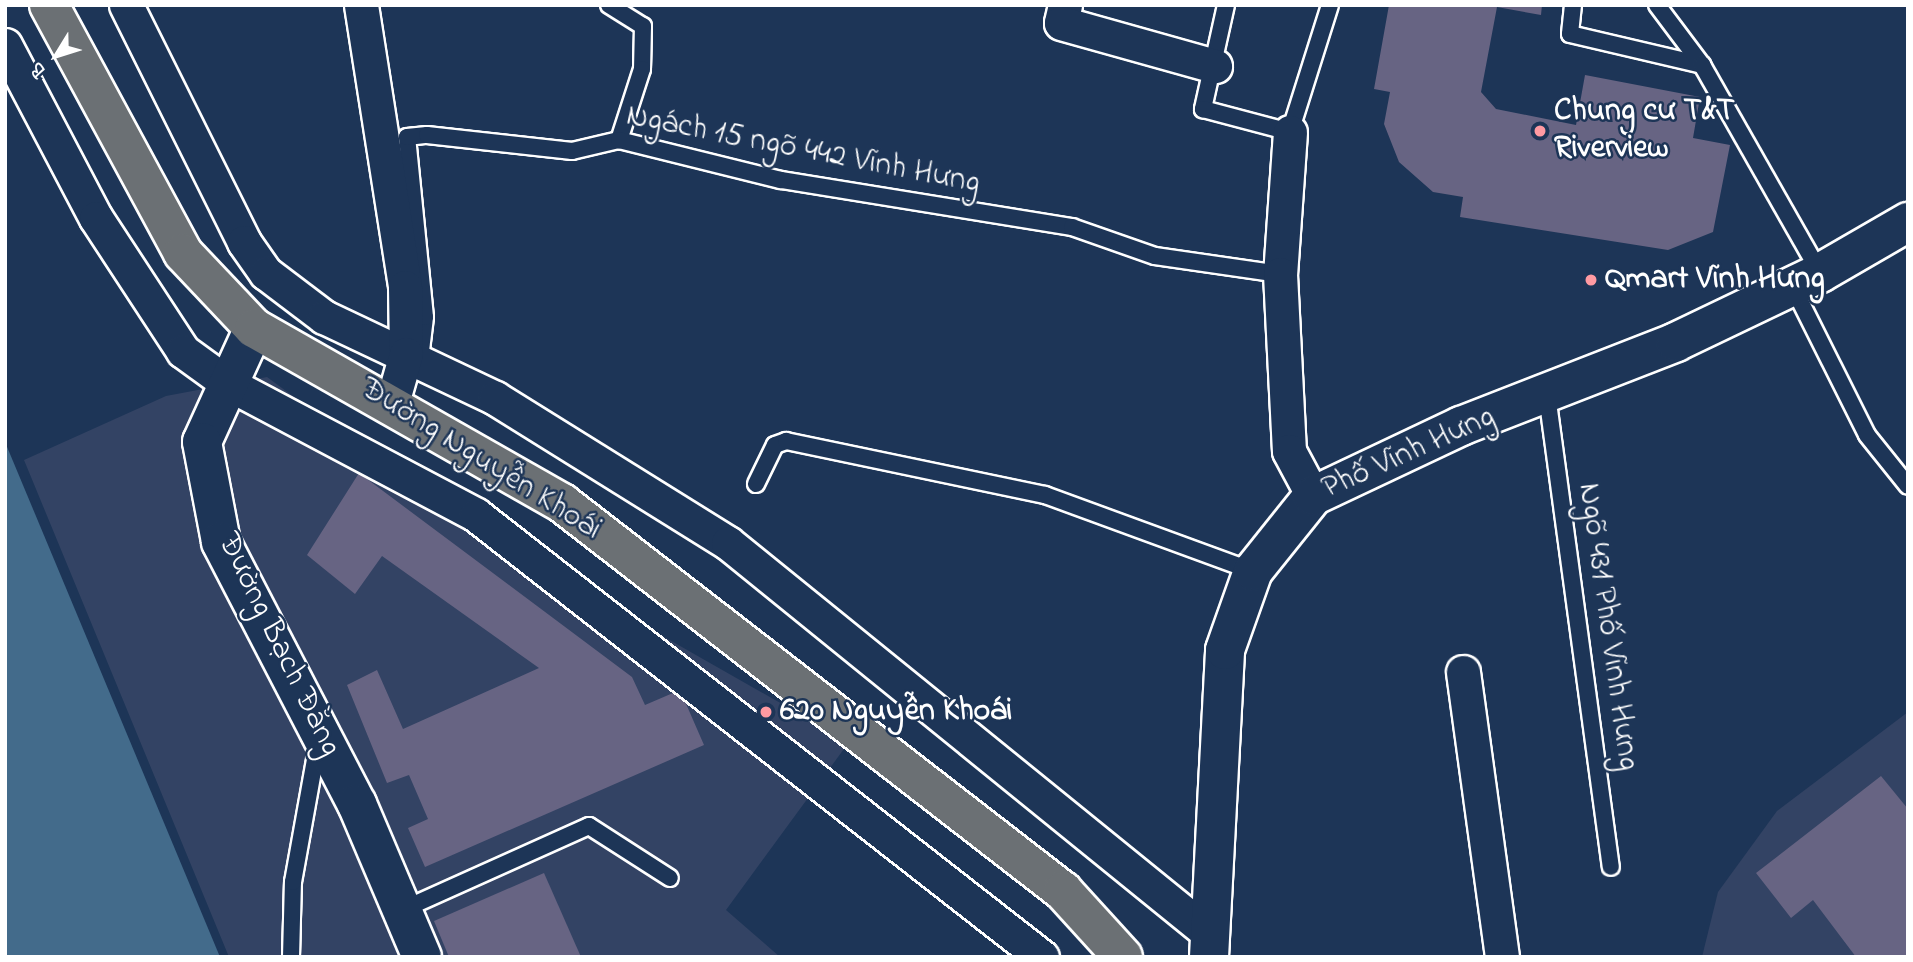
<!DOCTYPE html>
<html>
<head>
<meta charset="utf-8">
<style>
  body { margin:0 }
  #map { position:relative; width:1913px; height:962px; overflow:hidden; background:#1d3557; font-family:"Indie Flower",sans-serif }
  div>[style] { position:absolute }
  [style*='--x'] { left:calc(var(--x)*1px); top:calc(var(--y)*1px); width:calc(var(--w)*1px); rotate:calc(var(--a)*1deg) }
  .built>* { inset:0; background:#334364 }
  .water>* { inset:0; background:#436b8b }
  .building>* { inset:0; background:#676483 }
  .roads { filter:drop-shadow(2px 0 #fff) drop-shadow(-2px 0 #fff) drop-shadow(0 2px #fff) drop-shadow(0 -2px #fff) }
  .lane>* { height:16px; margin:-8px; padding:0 8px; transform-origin:8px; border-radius:8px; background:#1d3557 }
  .street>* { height:33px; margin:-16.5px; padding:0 16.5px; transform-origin:16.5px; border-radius:16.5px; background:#1d3557 }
  .secondary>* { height:38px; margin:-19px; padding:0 19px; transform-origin:19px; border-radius:19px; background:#1d3557 }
  .primary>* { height:38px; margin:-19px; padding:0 19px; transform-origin:19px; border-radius:19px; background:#6b7074 }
  .dots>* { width:19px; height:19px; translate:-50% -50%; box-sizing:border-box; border:4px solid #1d3557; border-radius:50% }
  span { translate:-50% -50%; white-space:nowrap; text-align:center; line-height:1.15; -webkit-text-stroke:5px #1d3557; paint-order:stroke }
  .poi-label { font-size:32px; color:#fff; font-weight:700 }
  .left { translate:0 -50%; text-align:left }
  .street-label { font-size:32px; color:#fff }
  .frame { position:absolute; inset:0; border:7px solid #fff; pointer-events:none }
  .north { position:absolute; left:21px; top:21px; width:70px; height:70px; -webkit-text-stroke:5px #1d3557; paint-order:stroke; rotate:232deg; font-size:19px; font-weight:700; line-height:28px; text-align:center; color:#fff }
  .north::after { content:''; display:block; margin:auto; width:24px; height:32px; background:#fff; clip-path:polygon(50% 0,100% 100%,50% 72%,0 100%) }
</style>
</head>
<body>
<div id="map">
  <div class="built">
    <i style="clip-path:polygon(267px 377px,471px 527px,849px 742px,726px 910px,780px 957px,229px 957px,24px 460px,166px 396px)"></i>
    <i style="clip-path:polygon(1908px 712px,1908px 957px,1702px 957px,1718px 892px,1777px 811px)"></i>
  </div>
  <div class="water">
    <i style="clip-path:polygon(5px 442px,220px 957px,5px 957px)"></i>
  </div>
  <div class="building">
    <i style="clip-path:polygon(1389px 5px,1542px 5px,1541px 15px,1497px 7px,1481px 92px,1496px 109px,1576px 125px,1585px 75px,1700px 97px,1693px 138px,1730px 145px,1713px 232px,1668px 250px,1460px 217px,1463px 197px,1433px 192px,1399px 162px,1384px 124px,1390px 92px,1374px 89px)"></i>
    <i style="clip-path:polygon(359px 473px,632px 677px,645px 705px,680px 690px,704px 745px,425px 867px,408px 828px,428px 819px,409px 775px,387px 783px,347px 685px,377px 670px,403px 729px,539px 668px,382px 556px,355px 594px,307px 555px)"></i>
    <i style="clip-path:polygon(1881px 776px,1908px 809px,1908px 957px,1856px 957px,1813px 900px,1791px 918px,1756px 873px)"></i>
    <i style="clip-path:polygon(544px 873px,581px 957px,449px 957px,434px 921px)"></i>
  </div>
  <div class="roads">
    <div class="lane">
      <i style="--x:609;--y:5;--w:40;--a:32"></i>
      <i style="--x:643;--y:26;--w:43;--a:91.3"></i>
      <i style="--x:642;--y:69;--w:75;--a:107.9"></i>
      <i style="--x:1226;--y:5;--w:107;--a:102.5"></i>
      <i style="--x:1203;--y:109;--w:90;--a:14.8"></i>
      <i style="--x:1290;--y:132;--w:133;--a:-72.5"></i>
      <i style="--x:1573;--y:5;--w:29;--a:96"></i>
      <i style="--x:1570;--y:34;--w:136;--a:13.2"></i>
      <i style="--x:1657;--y:5;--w:75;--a:53.1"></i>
      <i style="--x:1702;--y:65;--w:239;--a:60.4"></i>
      <i style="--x:1793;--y:287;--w:165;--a:63.4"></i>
      <i style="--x:1867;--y:435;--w:65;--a:51.2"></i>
      <i style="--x:420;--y:359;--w:42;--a:-83.2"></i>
      <i style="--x:425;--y:317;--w:181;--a:-95.7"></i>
      <i style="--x:407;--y:137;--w:20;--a:-6"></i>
      <i style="--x:427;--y:135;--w:146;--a:6.3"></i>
      <i style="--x:572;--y:151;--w:48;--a:-13.2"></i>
      <i style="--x:619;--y:140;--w:167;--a:13.9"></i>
      <i style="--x:781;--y:180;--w:295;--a:9.2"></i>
      <i style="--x:1072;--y:227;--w:88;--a:19.3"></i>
      <i style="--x:1155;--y:256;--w:126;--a:8.2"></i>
      <i style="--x:1547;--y:395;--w:476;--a:82.3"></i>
      <i style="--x:756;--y:484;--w:43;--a:-64"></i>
      <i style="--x:775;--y:445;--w:12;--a:-20"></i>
      <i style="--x:786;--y:441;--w:265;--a:11.8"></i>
      <i style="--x:1045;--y:495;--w:221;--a:20.1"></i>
      <i style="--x:402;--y:910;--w:205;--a:-24.2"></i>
      <i style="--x:589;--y:826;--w:96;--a:32.7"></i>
      <i style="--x:291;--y:957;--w:75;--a:-88.5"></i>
      <i style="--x:293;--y:882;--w:141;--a:-79.8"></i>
    </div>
    <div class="street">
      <i style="--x:126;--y:5;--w:265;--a:63.5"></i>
      <i style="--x:244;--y:242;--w:38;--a:55"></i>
      <i style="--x:266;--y:273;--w:73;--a:37.2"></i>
      <i style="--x:324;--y:317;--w:189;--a:25.3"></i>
      <i style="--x:495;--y:398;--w:274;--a:31.9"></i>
      <i style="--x:728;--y:543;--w:614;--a:39.05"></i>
      <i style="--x:361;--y:5;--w:285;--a:81.1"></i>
      <i style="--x:405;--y:287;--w:67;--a:89.1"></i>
      <i style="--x:406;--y:354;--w:51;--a:105.9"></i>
      <i style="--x:1065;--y:5;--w:18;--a:103"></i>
      <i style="--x:1061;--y:23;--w:160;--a:15.6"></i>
      <i style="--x:5;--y:45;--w:195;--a:62.3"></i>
      <i style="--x:96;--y:218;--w:159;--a:56.8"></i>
      <i style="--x:183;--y:351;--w:54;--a:36"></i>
      <i style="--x:227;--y:383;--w:282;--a:27.9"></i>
      <i style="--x:476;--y:515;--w:718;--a:37.99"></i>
      <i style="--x:1290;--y:132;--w:142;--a:94"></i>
      <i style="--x:1280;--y:274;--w:177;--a:87.1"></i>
      <i style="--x:1289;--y:451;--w:51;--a:61.9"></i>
      <i style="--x:1463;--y:672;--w:288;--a:82.2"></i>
    </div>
    <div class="secondary">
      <i style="--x:254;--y:328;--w:125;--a:114.5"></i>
      <i style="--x:202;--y:442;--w:102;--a:79.2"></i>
      <i style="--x:221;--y:542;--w:295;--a:62.6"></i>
      <i style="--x:357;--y:804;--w:166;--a:67"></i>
      <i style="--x:1209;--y:957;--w:307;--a:-87"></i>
      <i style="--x:1225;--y:650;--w:84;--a:-70.5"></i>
      <i style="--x:1253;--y:571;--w:96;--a:-51.3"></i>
      <i style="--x:1313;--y:496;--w:164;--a:-25.3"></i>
      <i style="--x:1461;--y:426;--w:231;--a:-21.3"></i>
      <i style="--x:1676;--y:342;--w:160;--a:-25.6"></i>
      <i style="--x:1820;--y:273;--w:102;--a:-30.1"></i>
    </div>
    <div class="primary">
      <i style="--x:49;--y:5;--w:282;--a:61.6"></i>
      <i style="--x:183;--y:253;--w:103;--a:46.6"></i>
      <i style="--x:254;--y:328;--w:354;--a:29.6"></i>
      <i style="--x:562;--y:503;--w:634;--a:37.76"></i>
      <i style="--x:1063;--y:891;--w:89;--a:47.7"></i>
    </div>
  </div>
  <div class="dots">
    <i style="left:1540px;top:131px;background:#ff9aa2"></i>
    <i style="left:1591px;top:280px;background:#ff9aa2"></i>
    <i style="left:766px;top:712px;background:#ff9aa2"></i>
  </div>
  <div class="poi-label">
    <span class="left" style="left:1554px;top:131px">Chung cư T&amp;T<br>Riverview</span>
    <span class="left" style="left:1605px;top:280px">Qmart Vĩnh Hưng</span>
    <span class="left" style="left:780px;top:712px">620 Nguyễn Khoái</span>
  </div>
  <div class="street-label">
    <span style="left:803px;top:151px;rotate:11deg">Ngách 15 ngõ 442 Vĩnh Hưng</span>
    <span style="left:1409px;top:454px;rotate:-24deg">Phố Vĩnh Hưng</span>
    <span style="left:480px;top:460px;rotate:32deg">Đường Nguyễn Khoái</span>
    <span style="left:1607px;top:627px;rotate:82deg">Ngõ 431 Phố Vĩnh Hưng</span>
    <span style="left:278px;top:645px;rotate:64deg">Đường Bạch Đằng</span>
  </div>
  <div class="frame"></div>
  <div class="north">B</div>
</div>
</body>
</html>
